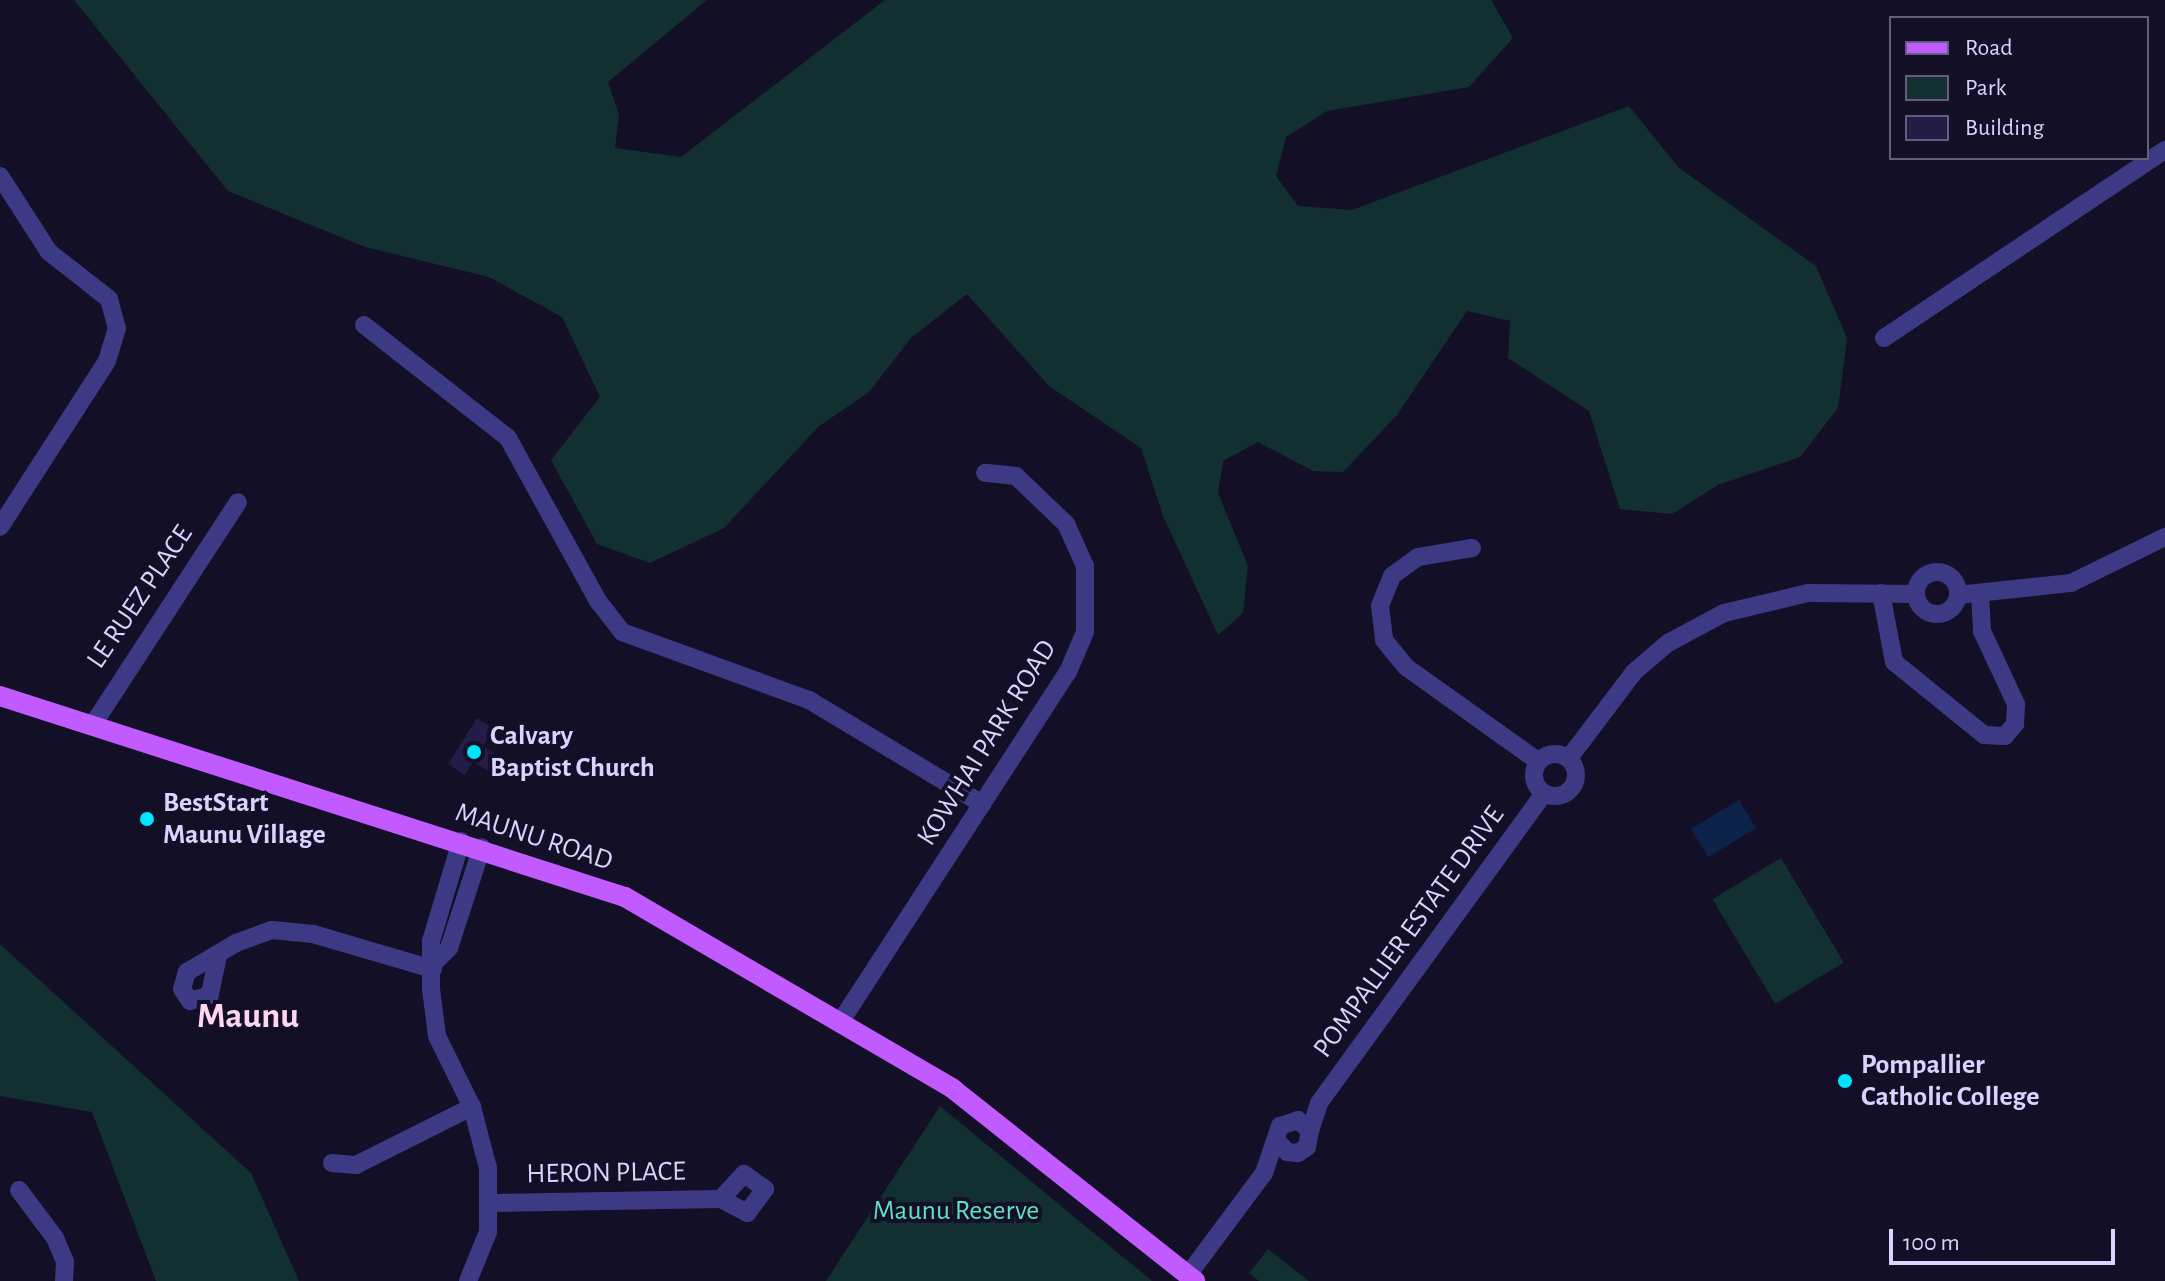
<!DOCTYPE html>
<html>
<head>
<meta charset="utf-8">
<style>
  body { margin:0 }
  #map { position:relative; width:2165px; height:1281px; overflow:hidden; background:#130f26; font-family:"Alegreya Sans",sans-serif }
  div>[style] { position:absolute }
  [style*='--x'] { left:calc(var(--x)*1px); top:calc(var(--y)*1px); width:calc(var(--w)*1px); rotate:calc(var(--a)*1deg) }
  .green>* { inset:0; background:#12302f; transform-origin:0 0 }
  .water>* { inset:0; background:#0c2248; transform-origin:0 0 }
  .building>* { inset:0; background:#241b47 }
  .street>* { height:18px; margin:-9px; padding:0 9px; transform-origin:9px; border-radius:9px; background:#3d3a85 }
  .street>.ring { margin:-9px; padding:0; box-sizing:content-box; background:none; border:18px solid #3d3a85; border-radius:50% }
  .primary>* { height:20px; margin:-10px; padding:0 10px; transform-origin:10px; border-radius:10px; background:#c25bff }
  .dots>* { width:22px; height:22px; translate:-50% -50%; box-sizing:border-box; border:4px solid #130f26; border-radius:50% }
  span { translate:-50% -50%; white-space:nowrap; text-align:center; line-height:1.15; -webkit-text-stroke:8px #130f26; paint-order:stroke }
  .street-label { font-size:28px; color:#d9d4ff }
  .poi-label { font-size:28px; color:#d9d4ff; font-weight:700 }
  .left { translate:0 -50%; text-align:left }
  .park-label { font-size:28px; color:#5fe0c0 }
  .district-label { font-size:36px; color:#ffd6f0; font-weight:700 }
  .legend { position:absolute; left:1889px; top:16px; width:260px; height:144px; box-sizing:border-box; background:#130f26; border:2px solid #625e7d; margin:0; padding:10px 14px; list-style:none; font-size:24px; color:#d9d4ff }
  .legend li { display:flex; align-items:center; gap:16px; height:40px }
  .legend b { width:40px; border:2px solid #625e7d }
  .scale { position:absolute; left:1889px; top:1229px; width:226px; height:36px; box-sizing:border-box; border:4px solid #d9d4ff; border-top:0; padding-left:10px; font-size:24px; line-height:28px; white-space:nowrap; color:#d9d4ff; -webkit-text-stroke:6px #130f26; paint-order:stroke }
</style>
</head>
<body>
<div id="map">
  <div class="green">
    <i style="clip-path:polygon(74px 0,707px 0,608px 82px,619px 115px,615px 148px,681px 157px,885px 0,1491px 0,1513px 38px,1469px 87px,1327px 111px,1286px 137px,1276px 176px,1298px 206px,1352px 210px,1629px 106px,1678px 167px,1816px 266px,1847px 338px,1838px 408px,1800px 457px,1718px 485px,1672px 514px,1620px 509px,1589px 411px,1508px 358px,1510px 321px,1467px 311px,1397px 415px,1343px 472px,1313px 471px,1258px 442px,1223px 461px,1218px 493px,1248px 566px,1243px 613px,1218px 635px,1163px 516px,1141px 448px,1049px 386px,967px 294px,911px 338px,869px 392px,818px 427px,724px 528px,650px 563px,597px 544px,551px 460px,600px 397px,562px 317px,489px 277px,365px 247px,228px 191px)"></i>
    <i style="left:1781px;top:858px;width:122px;height:80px;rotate:59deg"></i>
    <i style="clip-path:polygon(0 944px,251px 1173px,299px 1281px,156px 1281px,92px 1112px,0 1096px)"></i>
    <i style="clip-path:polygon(940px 1106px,1152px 1281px,826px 1281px)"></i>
    <i style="clip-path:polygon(1268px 1249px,1309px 1281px,1259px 1281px,1249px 1273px)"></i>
  </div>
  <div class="water">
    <i style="left:1739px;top:800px;width:33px;height:56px;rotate:59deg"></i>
  </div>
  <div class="building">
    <i style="clip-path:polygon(477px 718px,494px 729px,483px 746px,500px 757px,490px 772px,473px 762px,465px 775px,448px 764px)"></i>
  </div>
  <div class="street">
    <i style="--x:0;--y:176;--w:90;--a:57.2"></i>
    <i style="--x:49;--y:252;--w:76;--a:38.1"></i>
    <i style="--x:109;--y:299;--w:30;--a:75"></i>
    <i style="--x:117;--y:328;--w:34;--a:107"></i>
    <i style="--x:107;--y:361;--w:197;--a:122.8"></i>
    <i style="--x:364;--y:325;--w:183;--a:38.1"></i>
    <i style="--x:508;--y:438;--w:186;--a:61.1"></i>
    <i style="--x:598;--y:601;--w:39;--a:52"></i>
    <i style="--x:622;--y:632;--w:199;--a:20"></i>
    <i style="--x:809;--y:700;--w:202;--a:31"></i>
    <i style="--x:1884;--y:338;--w:338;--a:-33.8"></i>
    <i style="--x:1472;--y:548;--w:55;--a:170.5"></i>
    <i style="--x:1418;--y:557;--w:32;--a:144"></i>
    <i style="--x:1392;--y:576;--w:32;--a:112"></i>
    <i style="--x:1380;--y:606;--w:34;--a:83"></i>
    <i style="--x:1384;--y:640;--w:35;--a:51"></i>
    <i style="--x:1406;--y:667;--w:162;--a:35.5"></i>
    <i class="ring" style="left:1916px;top:572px;width:24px;height:24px"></i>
    <i style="--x:1881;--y:593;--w:70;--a:79.3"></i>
    <i style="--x:1894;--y:662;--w:116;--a:39"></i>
    <i style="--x:1984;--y:735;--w:21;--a:3"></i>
    <i style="--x:2005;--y:736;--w:16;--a:-50"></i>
    <i style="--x:2015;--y:724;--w:20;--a:-87"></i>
    <i style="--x:2016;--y:704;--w:81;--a:-115"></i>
    <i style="--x:1982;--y:631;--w:36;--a:-93"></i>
    <i style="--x:1958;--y:595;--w:114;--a:-6.1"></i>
    <i style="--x:2071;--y:583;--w:105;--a:-26.1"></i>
    <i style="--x:92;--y:726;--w:267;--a:-56.9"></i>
    <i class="ring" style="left:1534px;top:754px;width:24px;height:24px"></i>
    <i style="--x:1569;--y:758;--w:108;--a:-52.9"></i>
    <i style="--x:1634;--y:672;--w:45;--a:-40.5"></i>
    <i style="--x:1668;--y:643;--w:64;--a:-28.2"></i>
    <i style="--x:1724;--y:613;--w:86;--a:-13.4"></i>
    <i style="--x:1808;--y:593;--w:108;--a:0.5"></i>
    <i style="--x:461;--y:841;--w:104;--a:106.7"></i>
    <i style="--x:431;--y:941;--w:48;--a:90"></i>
    <i style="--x:431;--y:989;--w:47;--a:82.7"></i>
    <i style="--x:437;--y:1036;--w:79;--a:63.8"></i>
    <i style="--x:472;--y:1107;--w:63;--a:75.3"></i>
    <i style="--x:488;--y:1168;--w:64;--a:90"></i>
    <i style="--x:488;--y:1232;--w:53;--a:112.2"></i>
    <i style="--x:218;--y:956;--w:40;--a:102"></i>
    <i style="--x:210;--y:995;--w:21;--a:163"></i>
    <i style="--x:190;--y:1001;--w:14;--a:-124"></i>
    <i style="--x:182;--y:989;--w:18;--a:-74"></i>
    <i style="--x:187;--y:972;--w:57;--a:-30.6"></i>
    <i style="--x:236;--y:943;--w:38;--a:-20"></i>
    <i style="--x:272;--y:930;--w:41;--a:5.6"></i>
    <i style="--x:313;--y:934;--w:125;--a:16.3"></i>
    <i style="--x:435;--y:962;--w:20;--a:-45"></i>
    <i style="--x:449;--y:948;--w:106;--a:-71.9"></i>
    <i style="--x:841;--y:1021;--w:416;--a:-57"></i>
    <i style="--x:1068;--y:672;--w:43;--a:-67"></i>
    <i style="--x:1085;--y:632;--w:66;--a:-90"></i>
    <i style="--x:1085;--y:566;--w:46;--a:-114.3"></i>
    <i style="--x:1066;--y:524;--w:69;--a:-136.2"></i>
    <i style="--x:1016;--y:476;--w:31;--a:-174"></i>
    <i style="--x:1310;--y:1131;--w:29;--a:-72"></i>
    <i style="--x:1319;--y:1103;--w:383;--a:-54"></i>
    <i style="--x:332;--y:1163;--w:24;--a:5"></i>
    <i style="--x:356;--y:1165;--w:130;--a:-26.6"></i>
    <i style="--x:19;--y:1190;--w:60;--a:53.1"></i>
    <i style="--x:55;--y:1238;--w:26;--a:67"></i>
    <i style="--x:65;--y:1262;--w:19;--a:93"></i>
    <i style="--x:492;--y:1203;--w:229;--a:-1"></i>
    <i style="--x:721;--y:1199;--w:30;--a:28"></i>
    <i style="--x:747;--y:1213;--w:30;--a:-53"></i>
    <i style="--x:765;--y:1189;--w:26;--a:-144"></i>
    <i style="--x:744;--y:1174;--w:34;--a:133"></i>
    <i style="--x:1188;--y:1275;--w:127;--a:-53.3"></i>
    <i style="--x:1264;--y:1173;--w:50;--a:-71.2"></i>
    <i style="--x:1280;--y:1126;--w:19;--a:-18"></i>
    <i style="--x:1298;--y:1120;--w:16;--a:43"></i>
    <i style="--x:1310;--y:1131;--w:16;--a:101"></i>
    <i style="--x:1307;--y:1147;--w:11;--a:146"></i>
    <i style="--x:1298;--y:1153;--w:11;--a:-175"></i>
    <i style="--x:1287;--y:1152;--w:15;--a:-132"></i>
  </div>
  <div class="primary">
    <i style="--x:0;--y:696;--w:657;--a:17.83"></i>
    <i style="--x:625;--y:897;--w:380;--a:30.3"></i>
    <i style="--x:953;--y:1089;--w:309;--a:38.4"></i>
  </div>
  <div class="dots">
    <i style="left:474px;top:752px;background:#00e5ff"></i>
    <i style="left:147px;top:819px;background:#00e5ff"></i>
    <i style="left:1845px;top:1081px;background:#00e5ff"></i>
  </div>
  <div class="street-label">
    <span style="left:140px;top:597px;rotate:-56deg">LE RUEZ PLACE</span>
    <span style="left:987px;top:743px;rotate:-58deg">KOWHAI PARK ROAD</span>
    <span style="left:534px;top:837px;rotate:18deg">MAUNU ROAD</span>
    <span style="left:1409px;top:932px;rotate:-54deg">POMPALLIER ESTATE DRIVE</span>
    <span style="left:606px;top:1173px;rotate:-1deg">HERON PLACE</span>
  </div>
  <div class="poi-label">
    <span class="left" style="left:490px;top:752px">Calvary<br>Baptist Church</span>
    <span class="left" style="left:163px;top:819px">BestStart<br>Maunu Village</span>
    <span class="left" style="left:1861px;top:1081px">Pompallier<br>Catholic College</span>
  </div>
  <div class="park-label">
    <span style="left:956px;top:1211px">Maunu Reserve</span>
  </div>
  <div class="district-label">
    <span style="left:248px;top:1017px">Maunu</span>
  </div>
  <ul class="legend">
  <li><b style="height:10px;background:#c25bff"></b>Road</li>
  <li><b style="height:22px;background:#12302f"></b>Park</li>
  <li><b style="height:22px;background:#241b47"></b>Building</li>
  </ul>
  <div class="scale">100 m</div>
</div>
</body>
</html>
